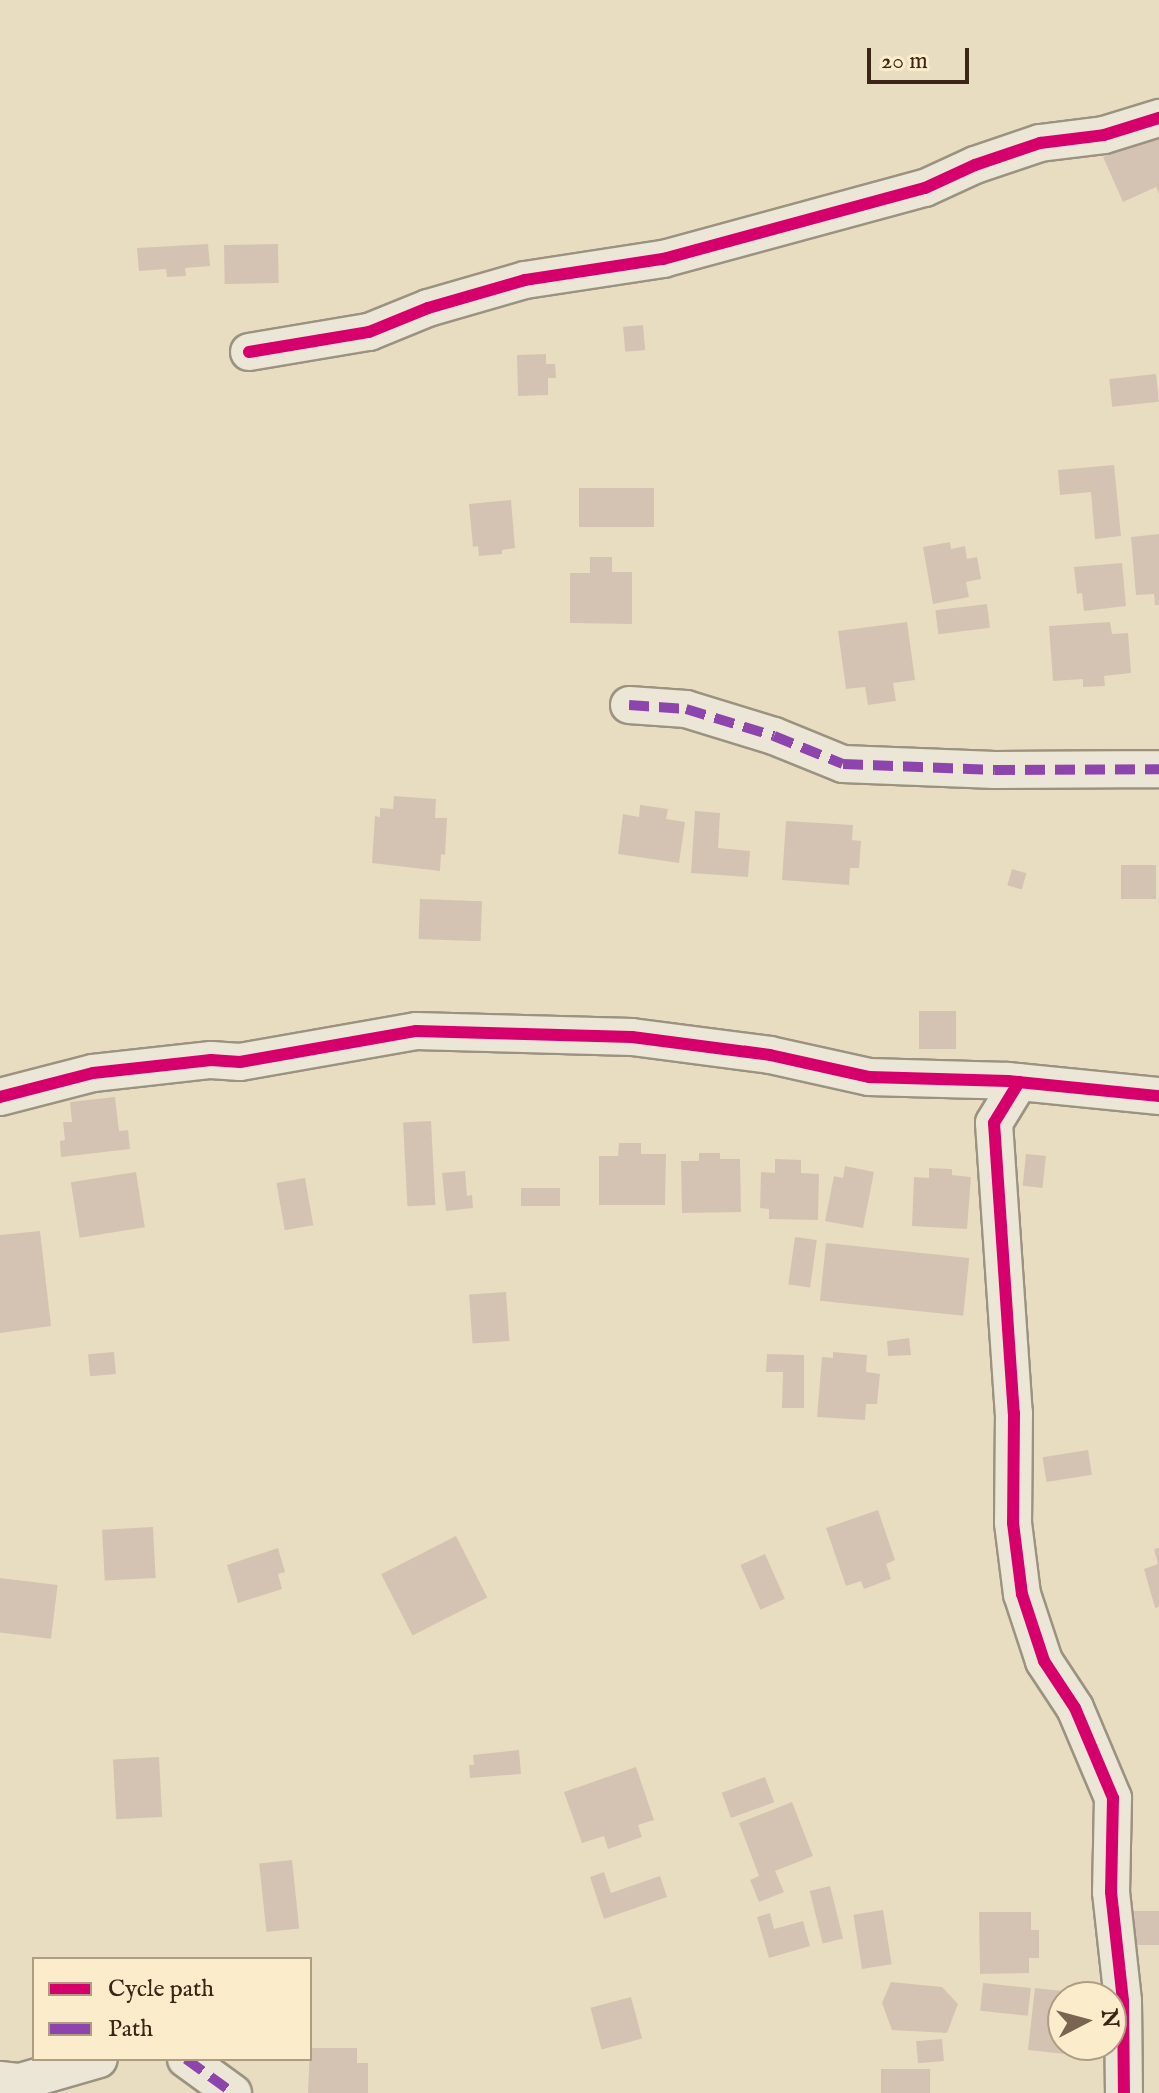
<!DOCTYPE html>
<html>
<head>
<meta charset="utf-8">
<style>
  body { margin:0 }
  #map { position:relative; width:1159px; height:2093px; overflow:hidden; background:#e9ddc1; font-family:"IM FELL English",serif }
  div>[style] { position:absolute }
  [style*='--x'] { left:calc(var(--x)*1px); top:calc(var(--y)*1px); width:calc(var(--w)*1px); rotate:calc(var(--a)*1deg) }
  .building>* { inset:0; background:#d4c3b2; transform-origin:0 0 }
  .roads { filter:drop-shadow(2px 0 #9b9281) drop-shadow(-2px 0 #9b9281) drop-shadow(0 2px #9b9281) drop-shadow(0 -2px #9b9281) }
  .street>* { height:36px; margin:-18px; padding:0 18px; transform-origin:18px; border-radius:18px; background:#ece6d7 }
  .quiet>* { height:10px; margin-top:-5px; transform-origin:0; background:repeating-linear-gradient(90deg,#8e44ad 0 20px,transparent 0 30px) }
  .cycleway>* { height:12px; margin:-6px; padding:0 6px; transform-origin:6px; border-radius:6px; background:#d6006c }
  span { translate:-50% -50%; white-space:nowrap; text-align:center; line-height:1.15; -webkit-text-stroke:6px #fbedcc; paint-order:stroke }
  .legend { position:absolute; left:32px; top:1957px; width:280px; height:104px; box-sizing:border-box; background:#fbedcc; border:2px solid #af9d83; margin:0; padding:10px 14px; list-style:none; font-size:24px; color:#3c2516 }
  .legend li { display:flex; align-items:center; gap:16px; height:40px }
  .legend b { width:40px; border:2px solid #af9d83 }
  .north { position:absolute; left:1047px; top:1981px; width:80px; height:80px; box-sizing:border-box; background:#fbedcc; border:2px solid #af9d83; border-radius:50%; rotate:84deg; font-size:22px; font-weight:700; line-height:32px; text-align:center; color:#3c2516 }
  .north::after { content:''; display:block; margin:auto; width:28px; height:36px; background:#796552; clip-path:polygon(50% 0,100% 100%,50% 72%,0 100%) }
  .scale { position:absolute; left:867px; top:48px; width:102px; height:36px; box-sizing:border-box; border:4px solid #3c2516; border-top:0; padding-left:10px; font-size:24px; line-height:28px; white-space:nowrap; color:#3c2516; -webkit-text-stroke:6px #fbedcc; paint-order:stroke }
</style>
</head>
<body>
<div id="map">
  <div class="building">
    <i style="clip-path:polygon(1159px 132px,1159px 194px,1156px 187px,1123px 202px,1103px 157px)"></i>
    <i style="clip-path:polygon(208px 244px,210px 266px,185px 268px,186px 276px,167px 277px,166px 269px,139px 271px,137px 248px)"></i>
    <i style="left:278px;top:244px;width:39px;height:54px;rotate:89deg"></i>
    <i style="left:643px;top:325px;width:25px;height:20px;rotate:85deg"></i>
    <i style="clip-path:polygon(546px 354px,546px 364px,555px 364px,556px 378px,548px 378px,548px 395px,518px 396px,517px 355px)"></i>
    <i style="left:1156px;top:374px;width:28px;height:47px;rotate:84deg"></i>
    <i style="clip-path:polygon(1114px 465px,1121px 536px,1095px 539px,1091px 492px,1060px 495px,1058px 470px)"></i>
    <i style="left:654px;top:488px;width:39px;height:75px;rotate:90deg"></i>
    <i style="clip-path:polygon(511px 500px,515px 548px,502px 550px,502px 554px,479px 556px,478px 546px,473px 547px,469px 504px)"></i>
    <i style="clip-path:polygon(1159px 534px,1159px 605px,1155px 605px,1154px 594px,1136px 595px,1131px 537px)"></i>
    <i style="clip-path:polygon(950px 542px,951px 549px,965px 546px,967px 559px,977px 557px,981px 579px,966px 582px,969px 597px,933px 604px,923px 547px)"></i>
    <i style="clip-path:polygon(590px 557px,612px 557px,612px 572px,632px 572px,632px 624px,570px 623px,570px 573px,590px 573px)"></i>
    <i style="clip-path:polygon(1122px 563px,1126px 606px,1084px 611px,1082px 593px,1077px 594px,1074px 567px)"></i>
    <i style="left:987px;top:604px;width:24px;height:52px;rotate:83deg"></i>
    <i style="clip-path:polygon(907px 622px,915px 680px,893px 683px,896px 701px,868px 705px,865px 687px,846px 689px,838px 631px)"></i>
    <i style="clip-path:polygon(1110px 622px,1112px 634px,1128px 633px,1131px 673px,1104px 676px,1105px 686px,1083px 687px,1083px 679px,1053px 681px,1049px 626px)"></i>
    <i style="clip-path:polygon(394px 796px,436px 799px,435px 818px,447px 818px,445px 855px,441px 854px,440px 871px,372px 863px,375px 816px,380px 817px,380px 808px,393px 809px)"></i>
    <i style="clip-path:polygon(640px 805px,668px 809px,666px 819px,685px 822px,679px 863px,618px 854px,623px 814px,639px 817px)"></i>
    <i style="clip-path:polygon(695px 811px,720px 813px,718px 848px,750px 851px,748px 877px,691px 873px)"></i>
    <i style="clip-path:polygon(786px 821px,853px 825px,852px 840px,861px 841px,859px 868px,850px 868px,849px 885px,782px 880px)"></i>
    <i style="left:1121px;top:865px;width:35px;height:34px"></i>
    <i style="left:1012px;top:869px;width:15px;height:17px;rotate:16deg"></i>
    <i style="left:420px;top:899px;width:62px;height:40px;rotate:2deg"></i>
    <i style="left:956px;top:1011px;width:38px;height:37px;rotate:90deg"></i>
    <i style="clip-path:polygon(115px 1097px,119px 1131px,128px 1130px,130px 1149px,61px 1157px,60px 1141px,65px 1140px,63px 1122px,72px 1122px,70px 1102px)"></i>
    <i style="left:431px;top:1121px;width:84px;height:28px;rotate:87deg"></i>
    <i style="clip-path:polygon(619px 1143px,641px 1143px,641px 1154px,666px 1154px,665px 1205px,599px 1205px,599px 1156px,618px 1156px)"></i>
    <i style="clip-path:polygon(699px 1153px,720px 1153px,720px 1159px,740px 1159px,741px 1212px,682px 1213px,681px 1161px,699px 1161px)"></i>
    <i style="left:1026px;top:1154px;width:20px;height:32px;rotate:6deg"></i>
    <i style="clip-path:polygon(775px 1159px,801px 1160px,801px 1173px,819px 1174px,818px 1220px,769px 1219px,769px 1209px,760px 1208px,761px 1172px,775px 1173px)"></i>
    <i style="clip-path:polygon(845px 1166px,874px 1172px,863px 1228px,825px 1221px,834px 1176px,843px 1178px)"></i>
    <i style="clip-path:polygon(929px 1168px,952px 1169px,952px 1175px,971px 1177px,967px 1229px,912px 1226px,914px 1177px,929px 1178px)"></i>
    <i style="clip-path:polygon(465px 1171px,467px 1196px,472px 1195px,473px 1208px,446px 1211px,442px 1173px)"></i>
    <i style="left:136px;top:1172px;width:56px;height:66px;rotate:81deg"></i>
    <i style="left:305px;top:1178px;width:48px;height:29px;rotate:80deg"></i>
    <i style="left:521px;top:1188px;width:39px;height:18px"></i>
    <i style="clip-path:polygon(40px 1231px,51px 1326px,0 1333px,0 1235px)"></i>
    <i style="left:795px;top:1237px;width:22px;height:48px;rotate:8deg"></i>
    <i style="left:826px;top:1243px;width:144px;height:58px;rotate:6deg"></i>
    <i style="left:506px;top:1292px;width:49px;height:37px;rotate:86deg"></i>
    <i style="clip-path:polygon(909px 1338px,911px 1355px,888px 1356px,887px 1341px)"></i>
    <i style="left:114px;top:1352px;width:22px;height:26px;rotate:85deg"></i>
    <i style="clip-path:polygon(833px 1352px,867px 1355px,866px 1372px,880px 1374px,877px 1404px,866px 1404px,865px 1420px,817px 1417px,822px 1357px,833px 1358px)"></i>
    <i style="clip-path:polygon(767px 1354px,804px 1355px,804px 1408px,782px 1408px,783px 1372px,766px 1372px)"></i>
    <i style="left:1088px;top:1450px;width:25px;height:46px;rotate:81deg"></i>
    <i style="clip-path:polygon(878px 1510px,895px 1560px,886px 1564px,891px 1579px,864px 1589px,861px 1581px,846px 1586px,826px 1528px)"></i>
    <i style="left:153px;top:1527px;width:51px;height:51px;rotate:87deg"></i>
    <i style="left:456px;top:1536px;width:69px;height:84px;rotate:63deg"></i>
    <i style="clip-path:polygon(278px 1548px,285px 1572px,278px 1574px,282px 1589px,238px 1603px,227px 1565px)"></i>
    <i style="clip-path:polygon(1159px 1548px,1159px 1607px,1155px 1608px,1144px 1569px,1158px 1564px,1154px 1549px)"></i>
    <i style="left:765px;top:1554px;width:49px;height:27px;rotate:66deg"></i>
    <i style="left:0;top:1578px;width:58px;height:54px;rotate:7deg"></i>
    <i style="clip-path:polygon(519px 1750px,521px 1774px,470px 1778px,469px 1765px,474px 1765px,473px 1755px)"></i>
    <i style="left:159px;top:1757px;width:60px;height:46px;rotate:87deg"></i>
    <i style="clip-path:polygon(636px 1767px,654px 1820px,638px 1825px,642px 1837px,608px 1849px,604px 1836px,582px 1843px,564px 1792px)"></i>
    <i style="left:765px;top:1777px;width:27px;height:46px;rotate:70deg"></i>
    <i style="clip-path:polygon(792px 1802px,813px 1856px,775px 1871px,784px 1892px,759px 1902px,750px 1880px,759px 1876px,739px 1823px)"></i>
    <i style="left:292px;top:1860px;width:69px;height:33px;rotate:84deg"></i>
    <i style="clip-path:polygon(604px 1872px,611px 1893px,660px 1876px,667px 1897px,604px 1919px,590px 1877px)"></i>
    <i style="left:830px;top:1886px;width:54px;height:21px;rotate:76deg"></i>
    <i style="left:883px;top:1910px;width:55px;height:30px;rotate:81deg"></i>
    <i style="left:1134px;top:1911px;width:25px;height:34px"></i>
    <i style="clip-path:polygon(979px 1912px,1031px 1912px,1031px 1930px,1039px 1930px,1039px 1958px,1029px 1958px,1029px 1973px,980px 1974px)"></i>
    <i style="clip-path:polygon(770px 1913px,774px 1929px,803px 1921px,810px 1946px,769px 1958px,757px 1917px)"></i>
    <i style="clip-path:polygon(891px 1982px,942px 1987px,958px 2004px,947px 2033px,892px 2030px,882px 2003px)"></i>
    <i style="left:983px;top:1983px;width:48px;height:28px;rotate:6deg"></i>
    <i style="clip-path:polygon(1035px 1988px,1081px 1993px,1080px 1997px,1063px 1997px,1063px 2045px,1075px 2045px,1074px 2055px,1028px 2050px)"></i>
    <i style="left:631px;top:1997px;width:43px;height:42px;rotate:75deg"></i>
    <i style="left:942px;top:2039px;width:22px;height:26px;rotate:85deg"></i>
    <i style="clip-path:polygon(310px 2048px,357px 2048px,357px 2063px,368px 2063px,368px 2093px,308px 2093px)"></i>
    <i style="left:881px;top:2069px;width:49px;height:24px"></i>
  </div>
  <div class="roads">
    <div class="street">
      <i style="--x:249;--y:352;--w:122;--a:-9.5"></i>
      <i style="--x:369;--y:332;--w:64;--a:-22.1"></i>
      <i style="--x:428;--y:308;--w:101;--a:-16.1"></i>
      <i style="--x:525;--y:280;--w:140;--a:-8.7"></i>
      <i style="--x:663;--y:259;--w:271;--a:-15.2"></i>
      <i style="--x:925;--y:188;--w:55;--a:-24.7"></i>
      <i style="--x:975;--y:165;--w:69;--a:-18.7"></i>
      <i style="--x:1040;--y:143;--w:64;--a:-7.1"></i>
      <i style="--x:1104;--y:135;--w:58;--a:-17.2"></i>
      <i style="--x:629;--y:705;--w:57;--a:4"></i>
      <i style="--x:686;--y:709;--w:92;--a:17.1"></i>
      <i style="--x:774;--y:736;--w:74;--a:22.1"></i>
      <i style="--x:843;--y:764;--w:152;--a:2.3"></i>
      <i style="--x:995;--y:770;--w:164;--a:-0.3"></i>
      <i style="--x:1019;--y:1082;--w:48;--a:121.4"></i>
      <i style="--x:994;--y:1123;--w:291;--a:86.1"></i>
      <i style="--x:1014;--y:1413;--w:110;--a:90.5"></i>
      <i style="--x:1013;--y:1523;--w:72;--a:82.8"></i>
      <i style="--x:1022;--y:1594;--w:71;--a:71.8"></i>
      <i style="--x:1044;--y:1661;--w:56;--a:56.6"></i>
      <i style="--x:1075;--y:1708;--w:98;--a:67.1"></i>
      <i style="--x:1113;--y:1798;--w:94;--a:91.2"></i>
      <i style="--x:1111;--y:1892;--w:110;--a:83.7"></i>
      <i style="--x:1123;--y:2001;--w:92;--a:89.4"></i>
      <i style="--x:0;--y:1097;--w:96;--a:-14.5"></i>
      <i style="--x:93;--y:1073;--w:119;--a:-6.3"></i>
      <i style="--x:211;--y:1060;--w:29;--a:4"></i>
      <i style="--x:240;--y:1062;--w:179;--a:-10"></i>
      <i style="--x:416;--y:1031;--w:216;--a:1.6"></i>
      <i style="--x:632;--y:1037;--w:139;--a:7.4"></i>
      <i style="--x:770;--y:1055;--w:101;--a:12.5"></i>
      <i style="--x:869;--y:1077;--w:139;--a:1.6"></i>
      <i style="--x:1008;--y:1081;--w:152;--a:5.7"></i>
      <i style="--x:186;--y:2059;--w:58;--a:35.9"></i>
      <i style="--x:0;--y:2080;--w:20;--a:6"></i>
      <i style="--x:20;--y:2082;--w:82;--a:-16.2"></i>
    </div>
  </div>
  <div class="quiet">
    <i style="--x:629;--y:705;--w:57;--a:4"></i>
    <i style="--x:686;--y:709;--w:92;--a:17.1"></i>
    <i style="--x:774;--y:736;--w:74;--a:22.1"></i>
    <i style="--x:843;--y:764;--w:152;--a:2.3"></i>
    <i style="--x:995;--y:770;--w:164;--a:-0.3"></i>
    <i style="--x:186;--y:2059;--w:58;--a:35.9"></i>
  </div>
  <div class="cycleway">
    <i style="--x:249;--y:352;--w:122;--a:-9.5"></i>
    <i style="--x:369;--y:332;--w:64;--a:-22.1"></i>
    <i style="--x:428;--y:308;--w:101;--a:-16.1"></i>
    <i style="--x:525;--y:280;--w:140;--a:-8.7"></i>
    <i style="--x:663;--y:259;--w:271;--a:-15.2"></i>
    <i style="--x:925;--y:188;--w:55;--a:-24.7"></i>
    <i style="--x:975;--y:165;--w:69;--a:-18.7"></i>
    <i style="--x:1040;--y:143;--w:64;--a:-7.1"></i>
    <i style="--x:1104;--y:135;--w:58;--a:-17.2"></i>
    <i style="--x:1019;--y:1082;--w:48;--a:121.4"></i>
    <i style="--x:994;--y:1123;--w:291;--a:86.1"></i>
    <i style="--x:1014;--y:1413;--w:110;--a:90.5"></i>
    <i style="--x:1013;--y:1523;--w:72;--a:82.8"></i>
    <i style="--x:1022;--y:1594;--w:71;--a:71.8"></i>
    <i style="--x:1044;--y:1661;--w:56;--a:56.6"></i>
    <i style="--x:1075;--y:1708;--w:98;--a:67.1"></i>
    <i style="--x:1113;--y:1798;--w:94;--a:91.2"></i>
    <i style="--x:1111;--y:1892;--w:110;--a:83.7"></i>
    <i style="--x:1123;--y:2001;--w:92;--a:89.4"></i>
    <i style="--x:0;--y:1097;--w:96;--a:-14.5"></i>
    <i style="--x:93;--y:1073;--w:119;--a:-6.3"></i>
    <i style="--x:211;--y:1060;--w:29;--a:4"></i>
    <i style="--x:240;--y:1062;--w:179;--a:-10"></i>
    <i style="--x:416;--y:1031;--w:216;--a:1.6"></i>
    <i style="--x:632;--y:1037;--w:139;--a:7.4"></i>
    <i style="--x:770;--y:1055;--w:101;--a:12.5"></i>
    <i style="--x:869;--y:1077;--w:139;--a:1.6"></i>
    <i style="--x:1008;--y:1081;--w:152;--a:5.7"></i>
  </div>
  <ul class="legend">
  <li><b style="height:10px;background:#d6006c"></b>Cycle path</li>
  <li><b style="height:10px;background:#8e44ad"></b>Path</li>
  </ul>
  <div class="north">N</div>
  <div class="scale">20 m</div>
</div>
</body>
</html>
